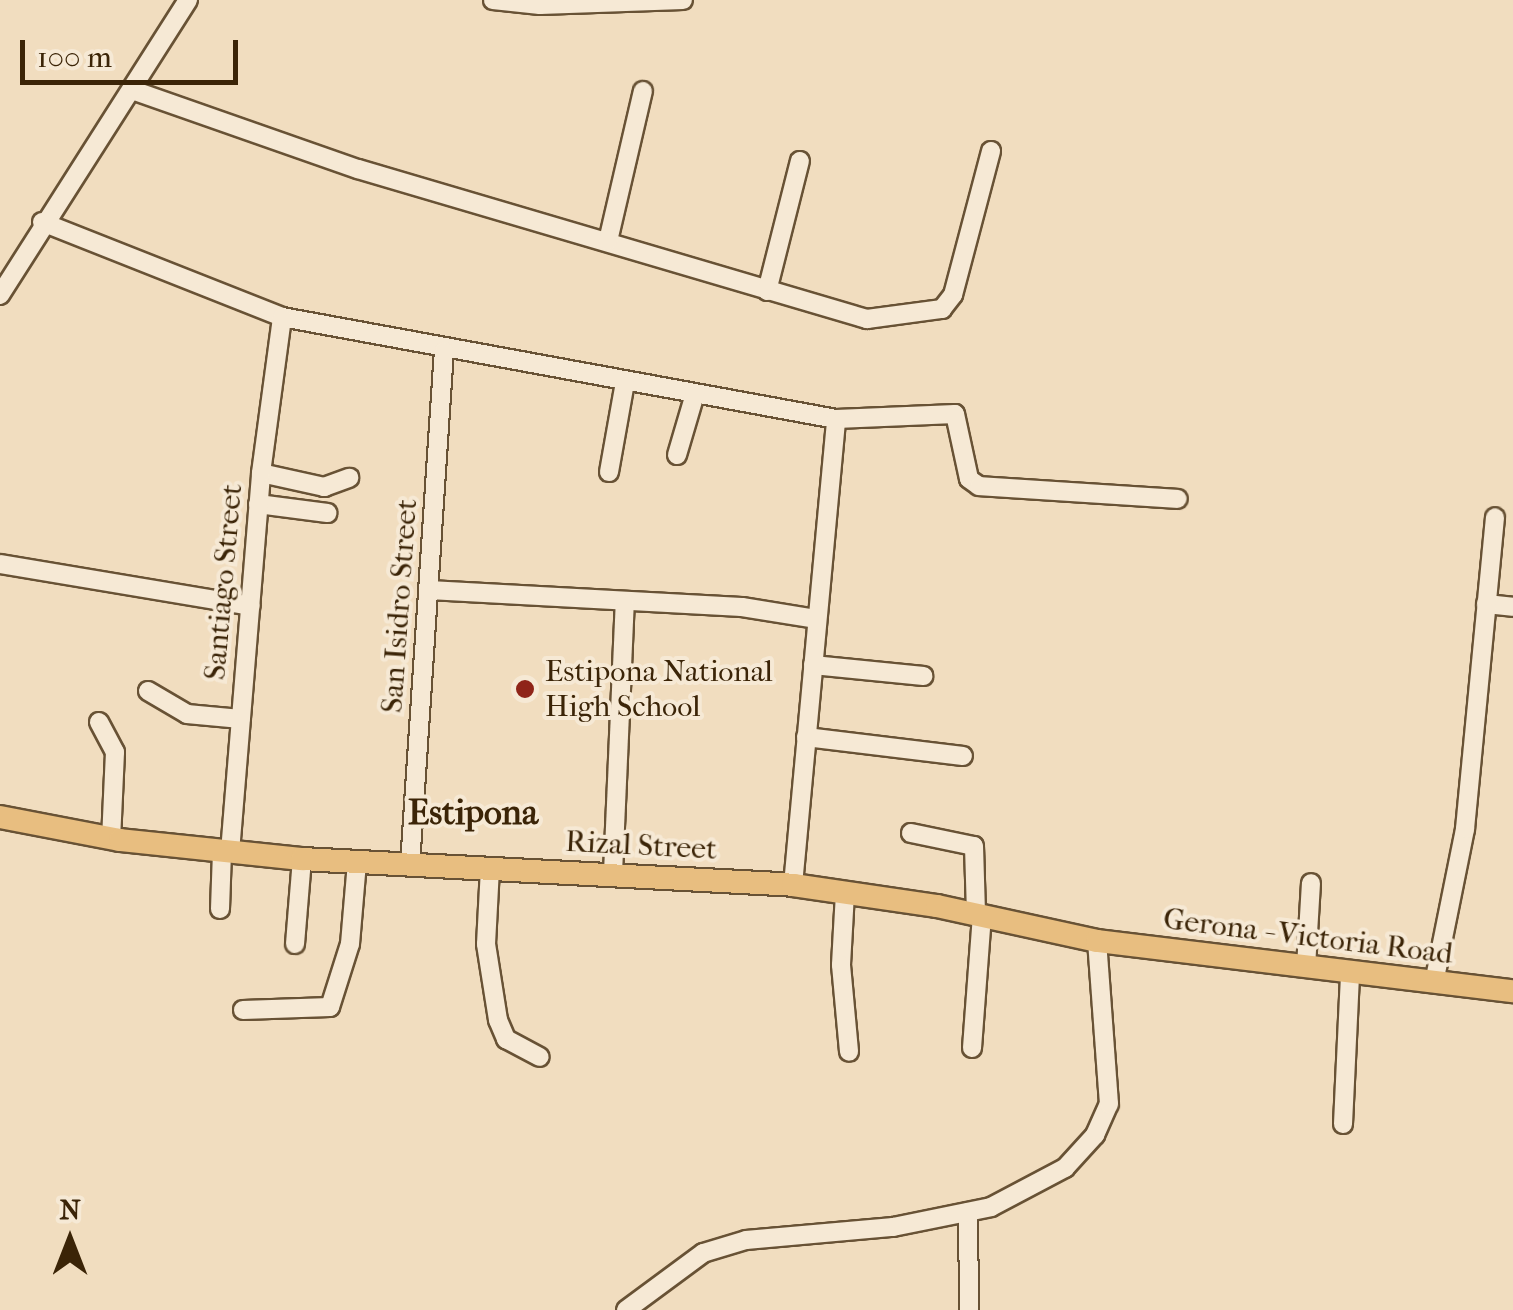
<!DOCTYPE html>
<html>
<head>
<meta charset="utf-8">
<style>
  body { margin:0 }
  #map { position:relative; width:1513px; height:1310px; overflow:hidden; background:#f1ddbf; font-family:"IM FELL French Canon",serif }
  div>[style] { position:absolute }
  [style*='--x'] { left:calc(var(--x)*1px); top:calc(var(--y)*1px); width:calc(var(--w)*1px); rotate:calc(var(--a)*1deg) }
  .roads { filter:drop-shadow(2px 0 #685235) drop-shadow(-2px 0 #685235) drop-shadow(0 2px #685235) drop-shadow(0 -2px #685235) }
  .minor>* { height:18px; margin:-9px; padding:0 9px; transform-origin:9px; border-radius:9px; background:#f6e9d5 }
  .major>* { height:22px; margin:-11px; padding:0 11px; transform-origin:11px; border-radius:11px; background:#e8be80 }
  .dots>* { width:28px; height:28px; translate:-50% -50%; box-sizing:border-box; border:5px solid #f6e9d5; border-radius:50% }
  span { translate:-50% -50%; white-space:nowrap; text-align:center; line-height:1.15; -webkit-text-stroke:8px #f6e9d5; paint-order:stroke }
  .street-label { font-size:30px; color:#3b2407 }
  .poi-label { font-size:30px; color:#3b2407 }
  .left { translate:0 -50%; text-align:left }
  .quarter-label { font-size:35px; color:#3b2407; font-weight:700 }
  .north { position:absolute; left:20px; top:1190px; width:100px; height:100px; -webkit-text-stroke:8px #f6e9d5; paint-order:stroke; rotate:0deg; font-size:28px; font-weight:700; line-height:40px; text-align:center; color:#3b2407 }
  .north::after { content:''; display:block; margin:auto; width:35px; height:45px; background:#3b2407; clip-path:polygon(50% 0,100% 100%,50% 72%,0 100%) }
  .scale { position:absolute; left:20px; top:40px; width:218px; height:45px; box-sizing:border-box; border:5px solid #3b2407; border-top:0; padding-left:12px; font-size:30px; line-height:35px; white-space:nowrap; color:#3b2407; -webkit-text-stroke:8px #f6e9d5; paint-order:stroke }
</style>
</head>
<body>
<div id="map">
  <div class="roads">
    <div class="minor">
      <i style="--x:493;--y:0;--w:47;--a:6.1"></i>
      <i style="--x:540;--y:5;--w:143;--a:-2"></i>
      <i style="--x:132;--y:90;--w:239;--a:19.3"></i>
      <i style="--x:358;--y:169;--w:531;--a:16.42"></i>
      <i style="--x:867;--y:319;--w:76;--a:-7.6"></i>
      <i style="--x:942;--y:309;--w:18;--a:-52"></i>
      <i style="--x:953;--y:295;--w:149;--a:-75.2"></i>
      <i style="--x:42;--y:222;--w:258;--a:21.6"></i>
      <i style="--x:282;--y:317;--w:563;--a:10.43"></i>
      <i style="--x:836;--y:419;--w:119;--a:-2.4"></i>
      <i style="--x:955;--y:414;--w:66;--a:77.8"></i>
      <i style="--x:969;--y:479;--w:12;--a:35"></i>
      <i style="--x:979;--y:486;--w:199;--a:3.7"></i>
      <i style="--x:608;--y:241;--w:154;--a:-76.9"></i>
      <i style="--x:767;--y:291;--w:134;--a:-75.8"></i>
      <i style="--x:0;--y:295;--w:350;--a:-57.5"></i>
      <i style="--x:677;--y:455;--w:64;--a:-73.6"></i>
      <i style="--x:609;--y:472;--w:91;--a:-79.9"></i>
      <i style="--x:261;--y:473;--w:65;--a:12.5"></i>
      <i style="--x:324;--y:487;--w:27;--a:-20"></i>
      <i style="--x:258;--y:504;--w:70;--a:7.4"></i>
      <i style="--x:0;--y:564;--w:254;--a:9.5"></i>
      <i style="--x:429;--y:590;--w:313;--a:3.1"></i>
      <i style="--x:742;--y:607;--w:76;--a:9.1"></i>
      <i style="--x:1486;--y:604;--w:27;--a:6"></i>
      <i style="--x:813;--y:665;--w:111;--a:5.7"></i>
      <i style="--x:148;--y:691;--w:45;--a:30.5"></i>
      <i style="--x:187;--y:714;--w:54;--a:5.3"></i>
      <i style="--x:99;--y:722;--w:34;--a:62"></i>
      <i style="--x:115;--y:752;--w:87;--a:92.6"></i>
      <i style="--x:806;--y:737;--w:158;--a:6.9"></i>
      <i style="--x:911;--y:833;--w:64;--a:11.7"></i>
      <i style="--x:974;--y:846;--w:69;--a:88.3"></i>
      <i style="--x:230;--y:852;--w:380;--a:-85.3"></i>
      <i style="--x:261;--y:473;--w:157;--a:-82.3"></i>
      <i style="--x:410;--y:865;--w:515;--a:-86.22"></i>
      <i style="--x:490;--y:868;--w:76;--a:93"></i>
      <i style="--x:486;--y:944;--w:77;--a:81"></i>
      <i style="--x:498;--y:1020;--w:21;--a:67"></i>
      <i style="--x:506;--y:1039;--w:38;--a:28"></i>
      <i style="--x:613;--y:873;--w:270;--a:-87.5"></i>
      <i style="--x:793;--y:885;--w:468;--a:-84.7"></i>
      <i style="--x:845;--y:893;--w:72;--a:93.2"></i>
      <i style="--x:841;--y:965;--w:87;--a:84.7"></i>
      <i style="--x:220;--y:909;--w:58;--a:-88"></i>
      <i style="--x:295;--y:944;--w:85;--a:-85.3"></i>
      <i style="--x:1306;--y:967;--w:84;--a:-86.6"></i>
      <i style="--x:1434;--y:983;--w:157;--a:-78.6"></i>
      <i style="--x:1465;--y:829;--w:313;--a:-84.5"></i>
      <i style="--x:243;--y:1010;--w:87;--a:-2"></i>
      <i style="--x:330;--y:1007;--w:66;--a:-72.4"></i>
      <i style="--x:350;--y:944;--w:82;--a:-85.1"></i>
      <i style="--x:972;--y:1048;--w:132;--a:-85.7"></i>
      <i style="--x:1343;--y:1124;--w:151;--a:-87.3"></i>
      <i style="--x:968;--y:1212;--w:98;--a:89.4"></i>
      <i style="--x:626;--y:1310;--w:96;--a:-36.5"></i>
      <i style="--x:703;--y:1253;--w:45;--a:-16.8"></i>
      <i style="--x:746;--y:1240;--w:148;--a:-5.1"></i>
      <i style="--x:893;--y:1227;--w:100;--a:-11.5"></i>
      <i style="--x:991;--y:1207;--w:84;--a:-27.8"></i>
      <i style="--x:1065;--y:1168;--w:45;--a:-47.7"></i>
      <i style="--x:1095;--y:1135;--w:34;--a:-66"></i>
      <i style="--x:1109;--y:1104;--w:163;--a:-94.2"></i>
    </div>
    <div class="major">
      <i style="--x:0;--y:817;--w:122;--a:10.9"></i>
      <i style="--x:120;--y:840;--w:183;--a:6"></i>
      <i style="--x:302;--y:859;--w:492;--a:3"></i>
      <i style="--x:793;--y:885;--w:146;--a:8.3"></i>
      <i style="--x:937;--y:906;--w:164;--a:12.3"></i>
      <i style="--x:1097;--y:941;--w:419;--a:6.9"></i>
    </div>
  </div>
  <div class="dots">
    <i style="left:525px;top:689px;background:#8f2418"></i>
  </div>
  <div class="street-label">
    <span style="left:224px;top:582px;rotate:-85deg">Santiago Street</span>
    <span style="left:400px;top:606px;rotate:-86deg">San Isidro Street</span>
    <span style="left:641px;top:846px;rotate:3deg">Rizal Street</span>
    <span style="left:1308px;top:937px;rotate:7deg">Gerona - Victoria Road</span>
  </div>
  <div class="poi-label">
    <span class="left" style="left:545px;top:689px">Estipona National<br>High School</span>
  </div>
  <div class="quarter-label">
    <span style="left:473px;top:813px">Estipona</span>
  </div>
  <div class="north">N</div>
  <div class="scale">100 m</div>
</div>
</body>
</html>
